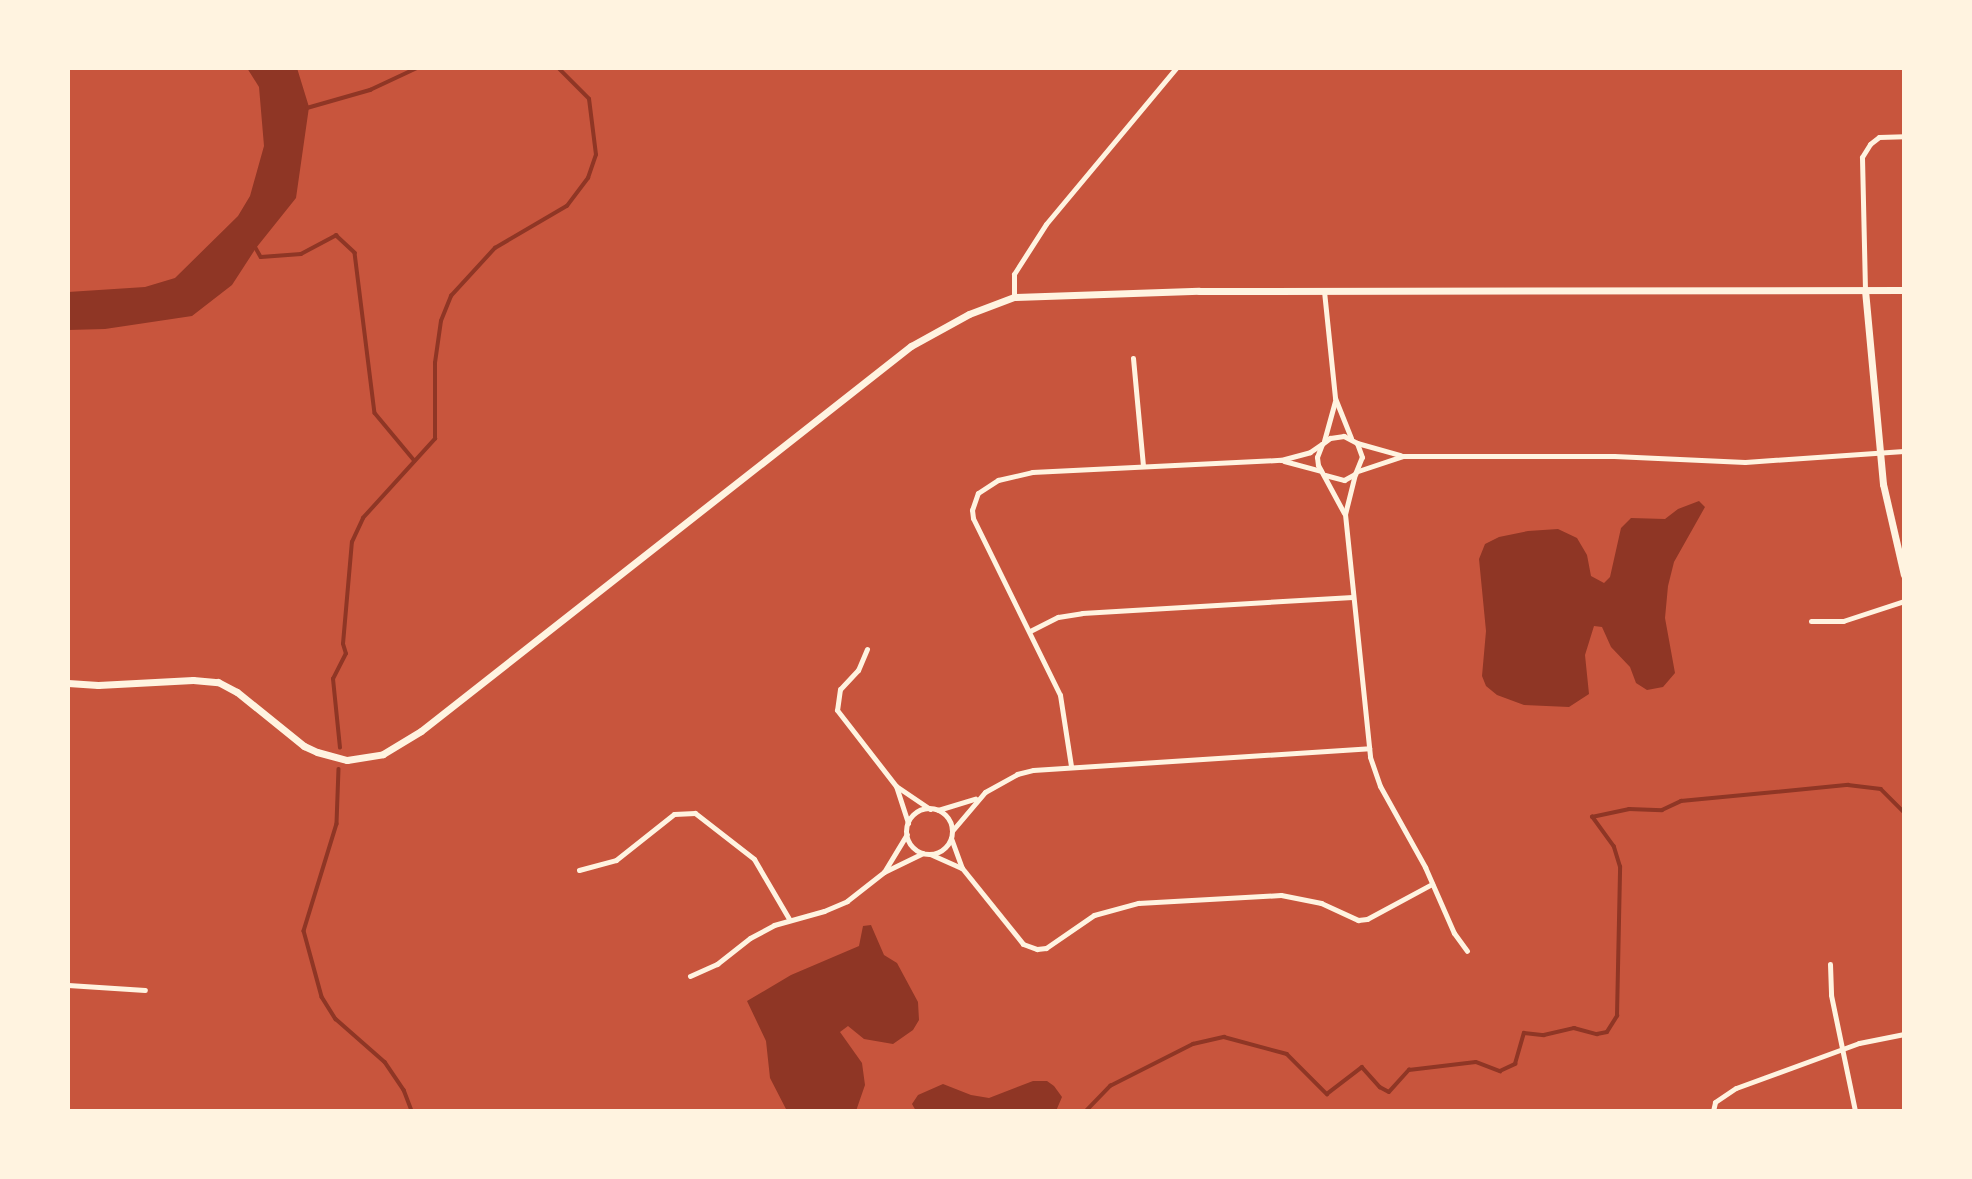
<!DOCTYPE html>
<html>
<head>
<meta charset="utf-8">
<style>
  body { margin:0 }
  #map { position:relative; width:1972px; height:1179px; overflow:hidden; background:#c8553d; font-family:Montserrat,sans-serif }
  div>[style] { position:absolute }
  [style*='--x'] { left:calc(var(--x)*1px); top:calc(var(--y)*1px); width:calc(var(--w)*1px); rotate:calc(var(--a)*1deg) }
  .water>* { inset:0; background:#8f3625 }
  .stream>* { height:3.5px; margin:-1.75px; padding:0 1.75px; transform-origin:1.75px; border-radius:1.75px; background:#8f3625 }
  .minor>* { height:5px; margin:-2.5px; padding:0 2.5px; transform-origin:2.5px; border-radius:2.5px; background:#fff3e0 }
  .minor>.ring { margin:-2.5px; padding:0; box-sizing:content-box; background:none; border:5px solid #fff3e0; border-radius:50% }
  .tertiary>* { height:7px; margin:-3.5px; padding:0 3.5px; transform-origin:3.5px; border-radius:3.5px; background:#fff3e0 }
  span { translate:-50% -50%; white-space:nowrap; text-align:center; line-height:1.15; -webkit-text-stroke:6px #fff3e0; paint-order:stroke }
  .frame { position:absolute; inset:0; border:70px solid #fff3e0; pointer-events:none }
</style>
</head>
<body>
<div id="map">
  <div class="water">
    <i style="clip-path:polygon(247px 68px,297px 68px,309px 107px,296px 198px,256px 248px,232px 285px,192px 316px,105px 329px,68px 330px,68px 292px,145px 287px,175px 278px,238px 216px,250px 196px,264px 146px,259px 87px)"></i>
    <i style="clip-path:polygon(1699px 501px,1705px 507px,1674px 562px,1668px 586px,1665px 618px,1675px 673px,1663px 687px,1647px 690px,1636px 683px,1630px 667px,1611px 647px,1602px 627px,1594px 626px,1585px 655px,1589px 694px,1569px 707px,1524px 705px,1497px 695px,1486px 686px,1482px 676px,1486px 631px,1479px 559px,1485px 544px,1499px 537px,1528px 531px,1558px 529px,1577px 538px,1587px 555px,1591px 576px,1604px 583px,1610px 577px,1621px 528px,1631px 518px,1665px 519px,1678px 509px)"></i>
    <i style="clip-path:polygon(871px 925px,884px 955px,897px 963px,918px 1002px,919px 1020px,913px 1030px,893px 1044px,864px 1039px,848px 1026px,840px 1032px,862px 1063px,865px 1085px,856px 1111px,787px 1111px,770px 1078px,766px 1041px,747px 1001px,791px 975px,859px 946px,863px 926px)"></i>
    <i style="clip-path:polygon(1033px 1081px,1047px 1081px,1054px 1086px,1062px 1097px,1056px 1111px,916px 1111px,912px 1104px,918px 1095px,943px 1084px,971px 1095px,989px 1098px)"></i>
  </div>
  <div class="stream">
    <i style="--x:307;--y:108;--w:66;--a:-15.9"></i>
    <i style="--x:370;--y:90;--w:52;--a:-25.1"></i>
    <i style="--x:256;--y:248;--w:10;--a:61"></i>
    <i style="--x:261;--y:257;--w:40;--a:-4.3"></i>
    <i style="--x:301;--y:254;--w:40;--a:-28"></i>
    <i style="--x:336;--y:235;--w:26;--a:43"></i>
    <i style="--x:355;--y:253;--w:161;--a:82.9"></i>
    <i style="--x:375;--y:413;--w:62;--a:50.2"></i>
    <i style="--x:340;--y:748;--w:69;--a:-95.8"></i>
    <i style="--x:333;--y:679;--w:28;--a:-63"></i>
    <i style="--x:346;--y:654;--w:10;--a:-107"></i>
    <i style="--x:343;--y:644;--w:102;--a:-85"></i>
    <i style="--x:352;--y:542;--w:26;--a:-65"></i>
    <i style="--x:363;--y:518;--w:107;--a:-47.7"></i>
    <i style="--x:435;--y:439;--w:76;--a:-90"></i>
    <i style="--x:435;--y:363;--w:42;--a:-81.9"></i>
    <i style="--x:441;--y:321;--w:27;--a:-68"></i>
    <i style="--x:451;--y:296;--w:65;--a:-47.5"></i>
    <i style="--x:495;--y:248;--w:83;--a:-30.3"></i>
    <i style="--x:567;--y:206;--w:35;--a:-53"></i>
    <i style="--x:588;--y:178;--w:24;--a:-71"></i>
    <i style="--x:596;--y:155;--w:56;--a:-97.1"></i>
    <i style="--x:589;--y:99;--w:44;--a:-135"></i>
    <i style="--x:339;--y:769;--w:55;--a:92.1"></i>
    <i style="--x:337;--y:824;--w:112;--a:107.1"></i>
    <i style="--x:304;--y:931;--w:68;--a:74.7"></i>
    <i style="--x:322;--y:997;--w:26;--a:58"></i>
    <i style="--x:336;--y:1019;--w:65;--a:41.3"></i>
    <i style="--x:385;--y:1062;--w:34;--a:56"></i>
    <i style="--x:404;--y:1090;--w:22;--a:69"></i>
    <i style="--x:1086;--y:1111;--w:35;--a:-46"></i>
    <i style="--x:1110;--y:1086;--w:93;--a:-26.8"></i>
    <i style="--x:1193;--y:1044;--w:32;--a:-13"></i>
    <i style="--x:1224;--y:1037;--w:65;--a:15.1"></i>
    <i style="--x:1287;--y:1054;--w:57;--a:45"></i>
    <i style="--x:1327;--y:1094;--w:44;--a:-37.6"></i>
    <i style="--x:1362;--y:1067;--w:27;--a:48"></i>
    <i style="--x:1380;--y:1087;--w:10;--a:29"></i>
    <i style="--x:1389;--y:1092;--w:30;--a:-48"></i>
    <i style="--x:1409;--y:1070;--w:67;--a:-6.8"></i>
    <i style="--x:1476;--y:1062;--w:26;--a:21"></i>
    <i style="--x:1500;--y:1071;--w:17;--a:-25"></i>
    <i style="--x:1515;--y:1064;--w:32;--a:-74"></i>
    <i style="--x:1524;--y:1033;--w:20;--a:6"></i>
    <i style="--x:1544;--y:1035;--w:31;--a:-13"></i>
    <i style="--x:1574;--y:1028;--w:24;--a:15"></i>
    <i style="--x:1597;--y:1034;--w:10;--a:-11"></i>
    <i style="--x:1607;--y:1032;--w:19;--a:-58"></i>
    <i style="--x:1617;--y:1016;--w:149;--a:-88.8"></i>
    <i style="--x:1620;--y:867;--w:21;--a:-107"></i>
    <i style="--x:1614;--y:847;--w:37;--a:-126"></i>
    <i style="--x:1592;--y:817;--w:38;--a:-12"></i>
    <i style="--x:1629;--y:809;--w:33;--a:2"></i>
    <i style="--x:1662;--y:810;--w:21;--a:-25"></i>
    <i style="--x:1681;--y:801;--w:168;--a:-5.5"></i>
    <i style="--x:1848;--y:785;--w:33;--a:7"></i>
    <i style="--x:1881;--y:789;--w:33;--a:45"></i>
  </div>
  <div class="minor">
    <i style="--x:1865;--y:290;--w:133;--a:-91.3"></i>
    <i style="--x:1862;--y:157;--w:15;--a:-58"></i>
    <i style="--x:1870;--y:144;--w:11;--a:-38"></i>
    <i style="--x:1879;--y:137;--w:25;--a:-2"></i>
    <i style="--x:1324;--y:291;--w:108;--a:84.1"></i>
    <i style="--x:1335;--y:398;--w:43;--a:68.2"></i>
    <i style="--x:1014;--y:297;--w:23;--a:-90"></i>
    <i style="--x:1014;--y:274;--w:59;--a:-57.4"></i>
    <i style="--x:1046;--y:224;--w:203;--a:-50.2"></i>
    <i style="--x:1133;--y:358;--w:107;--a:84.7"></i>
    <i style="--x:1324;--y:441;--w:41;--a:-74.6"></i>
    <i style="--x:1357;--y:443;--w:45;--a:15.6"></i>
    <i style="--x:1284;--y:461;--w:38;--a:15"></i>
    <i style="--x:1358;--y:471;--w:47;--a:-18.4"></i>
    <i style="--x:1403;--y:456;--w:211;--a:0"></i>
    <i style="--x:1614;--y:456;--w:131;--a:2.6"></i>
    <i style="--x:1745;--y:462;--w:159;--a:-4"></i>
    <i style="--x:1355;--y:474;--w:41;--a:104"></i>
    <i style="--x:1345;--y:514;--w:244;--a:84.1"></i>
    <i style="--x:1370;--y:757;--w:31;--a:71"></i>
    <i style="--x:1380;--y:786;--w:93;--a:60.9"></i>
    <i style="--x:1425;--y:867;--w:72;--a:66.3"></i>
    <i style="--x:1454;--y:933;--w:22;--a:54"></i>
    <i style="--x:1325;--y:475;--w:20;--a:15"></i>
    <i style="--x:1344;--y:480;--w:13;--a:-29"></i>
    <i style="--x:1355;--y:474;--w:18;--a:-68"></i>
    <i style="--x:1362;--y:457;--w:15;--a:-110"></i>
    <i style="--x:1357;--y:443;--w:15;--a:-152"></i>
    <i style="--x:1344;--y:436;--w:14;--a:172"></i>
    <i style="--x:1330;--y:438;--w:10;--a:143"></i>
    <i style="--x:1322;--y:444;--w:14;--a:111"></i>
    <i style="--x:1317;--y:457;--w:8;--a:83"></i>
    <i style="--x:1318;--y:465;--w:55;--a:61.6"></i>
    <i style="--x:1811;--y:621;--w:32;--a:0"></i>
    <i style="--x:1843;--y:621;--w:64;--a:-18.2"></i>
    <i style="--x:1030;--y:631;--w:31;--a:-27"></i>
    <i style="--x:1058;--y:617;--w:24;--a:-9"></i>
    <i style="--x:1082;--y:613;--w:271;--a:-3.4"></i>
    <i style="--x:867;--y:649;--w:23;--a:113"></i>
    <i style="--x:858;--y:670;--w:26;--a:133"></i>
    <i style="--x:840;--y:689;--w:21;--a:98"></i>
    <i style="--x:837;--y:710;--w:96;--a:52.2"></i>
    <i style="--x:896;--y:786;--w:41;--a:34.1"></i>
    <i style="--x:1071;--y:766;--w:72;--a:-98.8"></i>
    <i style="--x:1060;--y:695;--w:197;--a:-116.2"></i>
    <i style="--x:973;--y:518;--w:8;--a:-97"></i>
    <i style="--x:972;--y:510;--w:18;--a:-71"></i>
    <i style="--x:978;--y:493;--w:24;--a:-33"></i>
    <i style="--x:998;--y:480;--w:35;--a:-13"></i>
    <i style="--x:1032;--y:472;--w:249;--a:-2.8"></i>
    <i style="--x:1281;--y:460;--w:30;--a:-15"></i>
    <i style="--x:1310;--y:452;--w:14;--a:-34"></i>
    <i style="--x:896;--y:786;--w:39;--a:72"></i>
    <i class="ring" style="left:906px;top:808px;width:41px;height:41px"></i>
    <i style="--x:938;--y:810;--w:39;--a:-17"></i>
    <i style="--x:952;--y:831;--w:51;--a:-49.8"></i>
    <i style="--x:985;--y:792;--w:37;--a:-29"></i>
    <i style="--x:1017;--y:774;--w:16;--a:-14"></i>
    <i style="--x:1033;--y:770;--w:337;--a:-3.7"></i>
    <i style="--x:951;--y:838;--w:32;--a:70"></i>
    <i style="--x:962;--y:868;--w:97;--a:51.2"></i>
    <i style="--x:1023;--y:944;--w:15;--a:20"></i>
    <i style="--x:1037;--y:949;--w:9;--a:-6"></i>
    <i style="--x:1046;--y:948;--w:58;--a:-34.5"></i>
    <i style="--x:1094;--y:915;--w:46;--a:-15.3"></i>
    <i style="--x:1138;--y:903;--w:143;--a:-3.2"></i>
    <i style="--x:1281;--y:895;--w:41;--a:11.3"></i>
    <i style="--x:1321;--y:903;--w:41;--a:24.7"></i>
    <i style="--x:1358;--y:920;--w:9;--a:-6"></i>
    <i style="--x:1367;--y:919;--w:74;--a:-28.3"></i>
    <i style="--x:930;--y:854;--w:35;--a:24"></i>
    <i style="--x:579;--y:870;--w:38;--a:-15"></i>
    <i style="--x:616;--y:860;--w:74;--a:-38.4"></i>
    <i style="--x:674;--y:814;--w:21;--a:-3"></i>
    <i style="--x:695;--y:813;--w:75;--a:37.9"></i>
    <i style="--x:754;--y:859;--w:69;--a:59.7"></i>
    <i style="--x:884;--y:872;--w:44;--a:-58.8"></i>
    <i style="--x:1830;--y:964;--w:31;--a:88"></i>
    <i style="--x:1831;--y:995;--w:118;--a:78.3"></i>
    <i style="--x:690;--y:976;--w:30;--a:-24"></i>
    <i style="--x:717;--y:964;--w:42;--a:-38.2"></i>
    <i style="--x:750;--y:938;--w:27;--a:-28"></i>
    <i style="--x:774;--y:925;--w:52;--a:-15.6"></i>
    <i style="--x:824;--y:911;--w:25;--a:-23"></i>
    <i style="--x:847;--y:901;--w:47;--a:-38.1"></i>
    <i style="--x:884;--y:872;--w:43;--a:-26"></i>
    <i style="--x:68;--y:985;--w:77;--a:3.7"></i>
    <i style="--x:1713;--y:1111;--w:9;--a:-77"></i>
    <i style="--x:1715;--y:1102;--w:25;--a:-34"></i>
    <i style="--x:1736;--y:1088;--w:131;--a:-20.1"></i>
    <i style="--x:1859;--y:1043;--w:46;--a:-11.3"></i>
  </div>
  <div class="tertiary">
    <i style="--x:1865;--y:290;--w:195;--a:84.7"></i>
    <i style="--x:1883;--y:484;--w:93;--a:77"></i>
    <i style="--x:68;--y:683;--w:30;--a:4"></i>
    <i style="--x:98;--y:685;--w:95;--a:-3"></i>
    <i style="--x:193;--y:680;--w:25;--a:5"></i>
    <i style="--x:218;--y:682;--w:21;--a:28"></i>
    <i style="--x:237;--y:692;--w:86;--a:38.9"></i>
    <i style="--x:304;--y:746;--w:14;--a:25"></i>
    <i style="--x:317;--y:752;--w:31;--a:15"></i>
    <i style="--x:347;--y:760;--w:36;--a:-9"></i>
    <i style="--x:383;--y:754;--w:44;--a:-31.2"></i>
    <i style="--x:421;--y:731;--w:623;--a:-38.16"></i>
    <i style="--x:911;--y:346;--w:66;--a:-28.9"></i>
    <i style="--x:969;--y:314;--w:48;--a:-20.7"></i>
    <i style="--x:1014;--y:297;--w:185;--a:-1.9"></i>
    <i style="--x:1199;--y:291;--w:705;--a:-0.08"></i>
  </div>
  <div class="frame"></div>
</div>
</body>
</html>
